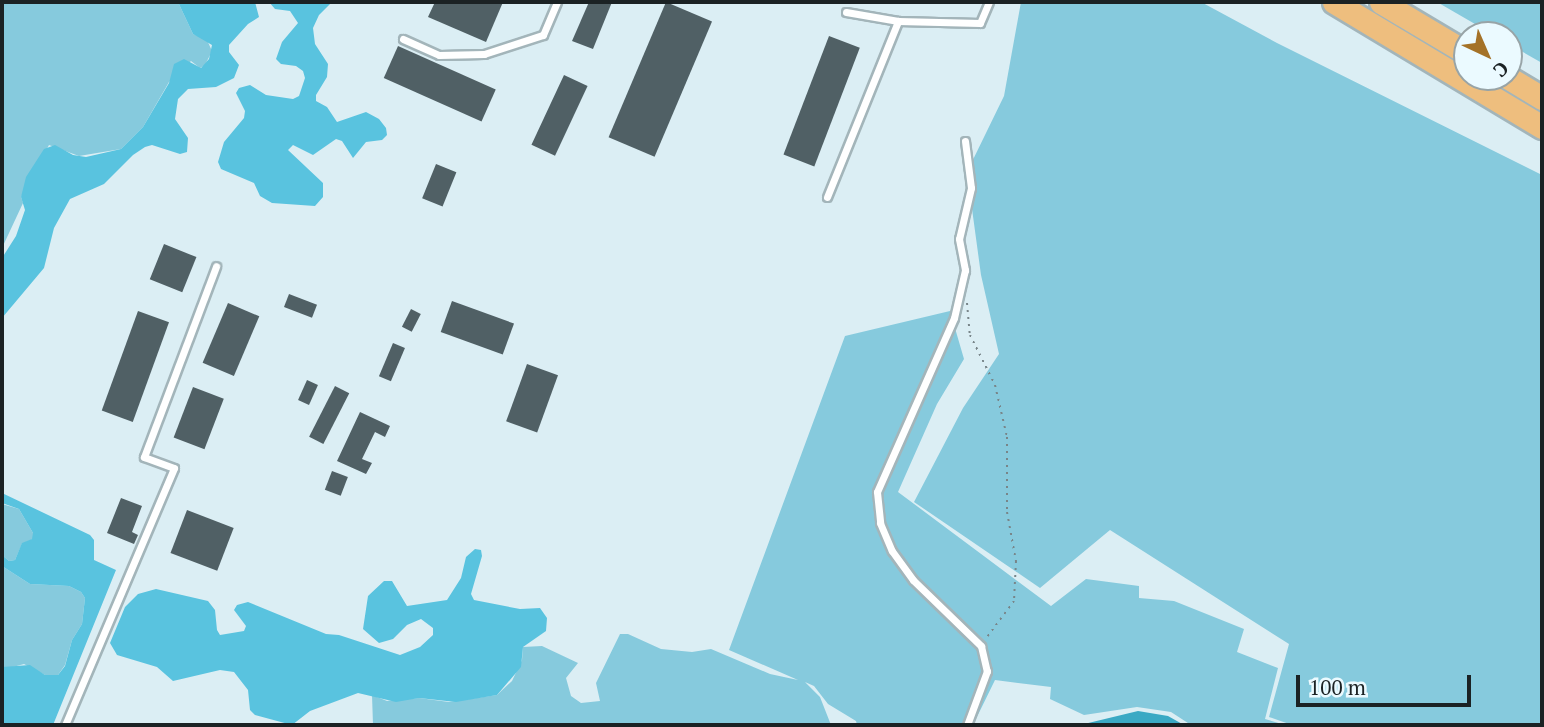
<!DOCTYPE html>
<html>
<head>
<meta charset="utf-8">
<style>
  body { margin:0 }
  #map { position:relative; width:1544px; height:727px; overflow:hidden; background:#dbeef4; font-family:"PT Serif",serif }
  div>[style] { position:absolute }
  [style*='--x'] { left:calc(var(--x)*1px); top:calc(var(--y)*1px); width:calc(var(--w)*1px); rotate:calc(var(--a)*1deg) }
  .green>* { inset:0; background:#86cadd }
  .forest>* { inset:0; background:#59c3df }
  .water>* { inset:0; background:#3aa9c4 }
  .building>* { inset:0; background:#506065; transform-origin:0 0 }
  .path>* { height:2px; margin-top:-1px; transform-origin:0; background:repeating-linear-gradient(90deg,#788589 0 2px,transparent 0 7px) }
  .roads { filter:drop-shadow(2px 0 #a3b5ba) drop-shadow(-2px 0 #a3b5ba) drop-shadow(0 2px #a3b5ba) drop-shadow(0 -2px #a3b5ba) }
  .service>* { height:7px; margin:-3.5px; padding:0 3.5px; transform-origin:3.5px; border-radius:3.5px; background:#fff }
  .trunk>* { height:23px; margin:-11.5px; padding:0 11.5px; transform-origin:11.5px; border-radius:11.5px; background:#eebe7e }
  span { translate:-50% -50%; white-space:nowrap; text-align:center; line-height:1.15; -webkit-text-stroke:7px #ebfaff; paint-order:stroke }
  .frame { position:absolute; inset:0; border:4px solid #1b2224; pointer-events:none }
  .north { position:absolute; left:1453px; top:21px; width:70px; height:70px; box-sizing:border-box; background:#ebfaff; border:2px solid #98a4a7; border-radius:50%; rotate:136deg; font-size:19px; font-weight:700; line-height:28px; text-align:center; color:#1b2224 }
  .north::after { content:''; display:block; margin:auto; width:24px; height:32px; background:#a47228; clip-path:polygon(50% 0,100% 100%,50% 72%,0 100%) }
  .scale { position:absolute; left:1296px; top:675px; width:175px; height:32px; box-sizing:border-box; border:4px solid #1b2224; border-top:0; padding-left:9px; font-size:21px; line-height:24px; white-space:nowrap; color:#1b2224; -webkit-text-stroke:5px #ebfaff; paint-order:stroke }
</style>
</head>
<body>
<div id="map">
  <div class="green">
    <i style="clip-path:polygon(2px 2px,178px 2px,193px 34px,207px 40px,212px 51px,205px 65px,200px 68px,191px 61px,169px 82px,143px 127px,121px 149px,79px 156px,49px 145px,21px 197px,23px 203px,2px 248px)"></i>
    <i style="clip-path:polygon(1021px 2px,1201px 2px,1277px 43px,1542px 175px,1542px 725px,1292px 725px,1269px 717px,1289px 644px,1110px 530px,1040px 588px,914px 502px,963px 408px,999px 354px,981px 275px,967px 172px,1004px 96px)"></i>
    <i style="clip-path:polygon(1437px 2px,1542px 2px,1542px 63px,1509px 44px,1509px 35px,1494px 35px)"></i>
    <i style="clip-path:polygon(950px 311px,964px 359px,937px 404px,898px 492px,1051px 606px,1086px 579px,1139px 586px,1139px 598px,1174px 601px,1244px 629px,1237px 652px,1278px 668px,1265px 719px,1285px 725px,1191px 725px,1171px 712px,1137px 707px,1084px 715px,1050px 699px,1051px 687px,995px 680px,973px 725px,857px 725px,856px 721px,828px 704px,814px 686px,805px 682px,820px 697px,831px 725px,373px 725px,372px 695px,387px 701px,419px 698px,449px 702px,497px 695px,512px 681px,522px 660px,523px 647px,542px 646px,578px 663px,566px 678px,571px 696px,581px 703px,600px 701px,596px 683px,620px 634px,628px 634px,661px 649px,692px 652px,711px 649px,770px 674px,798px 680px,729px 650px,845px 336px)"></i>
    <i style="clip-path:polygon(2px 504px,19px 509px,33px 533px,33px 539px,22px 544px,15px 560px,9px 561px,2px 555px)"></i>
    <i style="clip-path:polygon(2px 566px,30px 584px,69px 586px,81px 592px,85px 598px,82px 624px,72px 640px,65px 665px,58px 675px,45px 675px,24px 664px,9px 668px,2px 667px)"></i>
  </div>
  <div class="forest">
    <i style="clip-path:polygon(178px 2px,255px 2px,259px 17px,248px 24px,229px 45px,229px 52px,239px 65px,234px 78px,216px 87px,188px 89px,178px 99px,175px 119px,188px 138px,187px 152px,180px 154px,152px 145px,145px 147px,133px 155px,104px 184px,70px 199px,54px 228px,44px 268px,2px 318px,2px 258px,16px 236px,25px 210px,21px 197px,26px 177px,44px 149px,55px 145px,73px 155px,86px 157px,121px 149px,143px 127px,169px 83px,174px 64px,184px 59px,201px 68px,209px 59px,212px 45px,193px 34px)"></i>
    <i style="clip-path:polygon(269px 2px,332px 2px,319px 15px,313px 28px,315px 44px,328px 64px,327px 77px,316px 95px,316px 101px,327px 107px,337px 122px,366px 112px,379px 119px,386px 128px,387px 135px,382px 140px,366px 142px,353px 158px,342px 141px,336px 139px,313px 155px,293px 145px,288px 150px,323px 183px,323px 197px,315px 206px,272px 203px,260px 196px,254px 183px,221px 169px,218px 162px,224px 142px,244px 118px,245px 111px,236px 93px,239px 88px,250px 85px,266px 95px,293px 99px,299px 96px,305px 78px,303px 71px,296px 66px,281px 64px,276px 59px,282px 42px,298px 23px,290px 11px,275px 9px)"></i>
    <i style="clip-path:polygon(2px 493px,90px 535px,94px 540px,94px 560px,116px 570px,53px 725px,2px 725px,2px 667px,30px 665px,45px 675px,58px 675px,65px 666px,72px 640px,82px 624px,85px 598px,81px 592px,69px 586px,30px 584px,2px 566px,2px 555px,9px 561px,15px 560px,22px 543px,32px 539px,33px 533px,19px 509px,2px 503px)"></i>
    <i style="clip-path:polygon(475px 549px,481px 550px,482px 556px,471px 594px,474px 600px,520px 609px,540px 608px,547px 618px,546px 631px,523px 647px,521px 667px,497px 695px,456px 702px,419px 698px,396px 702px,358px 693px,310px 711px,292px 725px,255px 715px,250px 710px,248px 690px,234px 672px,220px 670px,173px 681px,157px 667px,117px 655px,110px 643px,125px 607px,138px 594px,156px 589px,208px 601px,215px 610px,217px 630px,220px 635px,244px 631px,246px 626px,234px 610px,237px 605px,248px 602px,326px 634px,339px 635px,400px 655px,420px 647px,433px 635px,433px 628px,421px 619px,407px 625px,393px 639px,379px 643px,363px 629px,368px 596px,384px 581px,392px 581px,407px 606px,447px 600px,461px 578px,466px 557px)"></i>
  </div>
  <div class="water">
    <i style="clip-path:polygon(1138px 711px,1168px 716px,1184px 725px,1080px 725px)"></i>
  </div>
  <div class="building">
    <i style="clip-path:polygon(435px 2px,503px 2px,486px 42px,428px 17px)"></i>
    <i style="clip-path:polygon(589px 2px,612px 2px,593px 49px,572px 41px)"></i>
    <i style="left:666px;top:2px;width:50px;height:147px;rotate:23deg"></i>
    <i style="left:829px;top:36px;width:33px;height:127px;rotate:21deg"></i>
    <i style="left:398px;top:46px;width:107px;height:35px;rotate:24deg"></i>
    <i style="left:564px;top:75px;width:26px;height:77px;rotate:25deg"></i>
    <i style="left:436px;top:164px;width:22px;height:37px;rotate:22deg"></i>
    <i style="left:164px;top:244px;width:35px;height:38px;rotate:22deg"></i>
    <i style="left:289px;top:294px;width:30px;height:14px;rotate:21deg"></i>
    <i style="left:452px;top:301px;width:66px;height:33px;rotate:20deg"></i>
    <i style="left:228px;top:303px;width:34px;height:65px;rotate:23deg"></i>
    <i style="left:411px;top:309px;width:11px;height:20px;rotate:27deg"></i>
    <i style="left:138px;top:311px;width:33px;height:106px;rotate:20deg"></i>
    <i style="left:393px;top:343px;width:13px;height:36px;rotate:23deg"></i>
    <i style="left:527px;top:364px;width:33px;height:61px;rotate:20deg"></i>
    <i style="left:307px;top:380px;width:12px;height:22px;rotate:24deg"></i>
    <i style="left:335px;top:386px;width:16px;height:57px;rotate:27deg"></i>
    <i style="left:193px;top:387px;width:33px;height:54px;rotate:21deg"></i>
    <i style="clip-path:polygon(360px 412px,390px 426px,385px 437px,375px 432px,362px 459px,372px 463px,366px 474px,337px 461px)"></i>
    <i style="left:332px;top:471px;width:17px;height:20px;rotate:21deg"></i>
    <i style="clip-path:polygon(121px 498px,142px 506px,132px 532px,138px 535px,134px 544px,107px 533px)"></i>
    <i style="left:187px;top:510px;width:50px;height:46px;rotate:21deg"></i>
  </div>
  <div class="path">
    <i style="--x:967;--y:303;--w:32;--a:85"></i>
    <i style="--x:970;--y:335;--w:56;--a:63.4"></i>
    <i style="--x:995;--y:385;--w:53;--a:77"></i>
    <i style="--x:1007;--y:437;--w:75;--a:90"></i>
    <i style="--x:1007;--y:512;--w:50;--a:79.6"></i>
    <i style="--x:1016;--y:561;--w:40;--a:92.9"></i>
    <i style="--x:1014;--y:601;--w:45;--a:126.9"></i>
  </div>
  <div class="roads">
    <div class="service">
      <i style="--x:846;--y:12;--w:53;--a:9.8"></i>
      <i style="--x:403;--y:39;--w:39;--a:24"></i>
      <i style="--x:439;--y:55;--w:45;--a:-1.3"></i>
      <i style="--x:484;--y:54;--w:62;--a:-17.9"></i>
      <i style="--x:543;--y:35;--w:36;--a:-67"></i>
      <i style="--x:965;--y:141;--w:47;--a:82.7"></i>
      <i style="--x:971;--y:188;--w:52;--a:103.2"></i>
      <i style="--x:959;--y:239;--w:32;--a:79"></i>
      <i style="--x:965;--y:270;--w:49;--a:102.9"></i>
      <i style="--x:954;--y:318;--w:190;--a:113.9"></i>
      <i style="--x:877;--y:492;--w:31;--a:84"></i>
      <i style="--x:880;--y:523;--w:30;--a:67"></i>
      <i style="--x:892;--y:551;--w:36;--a:54"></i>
      <i style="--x:913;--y:580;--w:95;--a:44.1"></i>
      <i style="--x:981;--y:646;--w:26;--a:77"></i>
      <i style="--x:987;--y:671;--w:58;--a:110.3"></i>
      <i style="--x:827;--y:197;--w:190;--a:-68"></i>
      <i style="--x:898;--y:21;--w:82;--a:1.4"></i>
      <i style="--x:980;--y:23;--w:23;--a:-67"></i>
      <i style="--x:65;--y:725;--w:279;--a:-67"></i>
      <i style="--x:174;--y:468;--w:32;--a:-160"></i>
      <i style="--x:144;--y:457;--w:204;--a:-69.3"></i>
    </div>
    <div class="trunk">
      <i style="--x:1334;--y:2;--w:243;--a:31"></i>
      <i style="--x:1381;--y:2;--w:100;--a:30.7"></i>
      <i style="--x:1507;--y:77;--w:41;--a:31"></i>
    </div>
  </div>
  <div class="frame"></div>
  <div class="north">С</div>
  <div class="scale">100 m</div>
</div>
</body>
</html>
